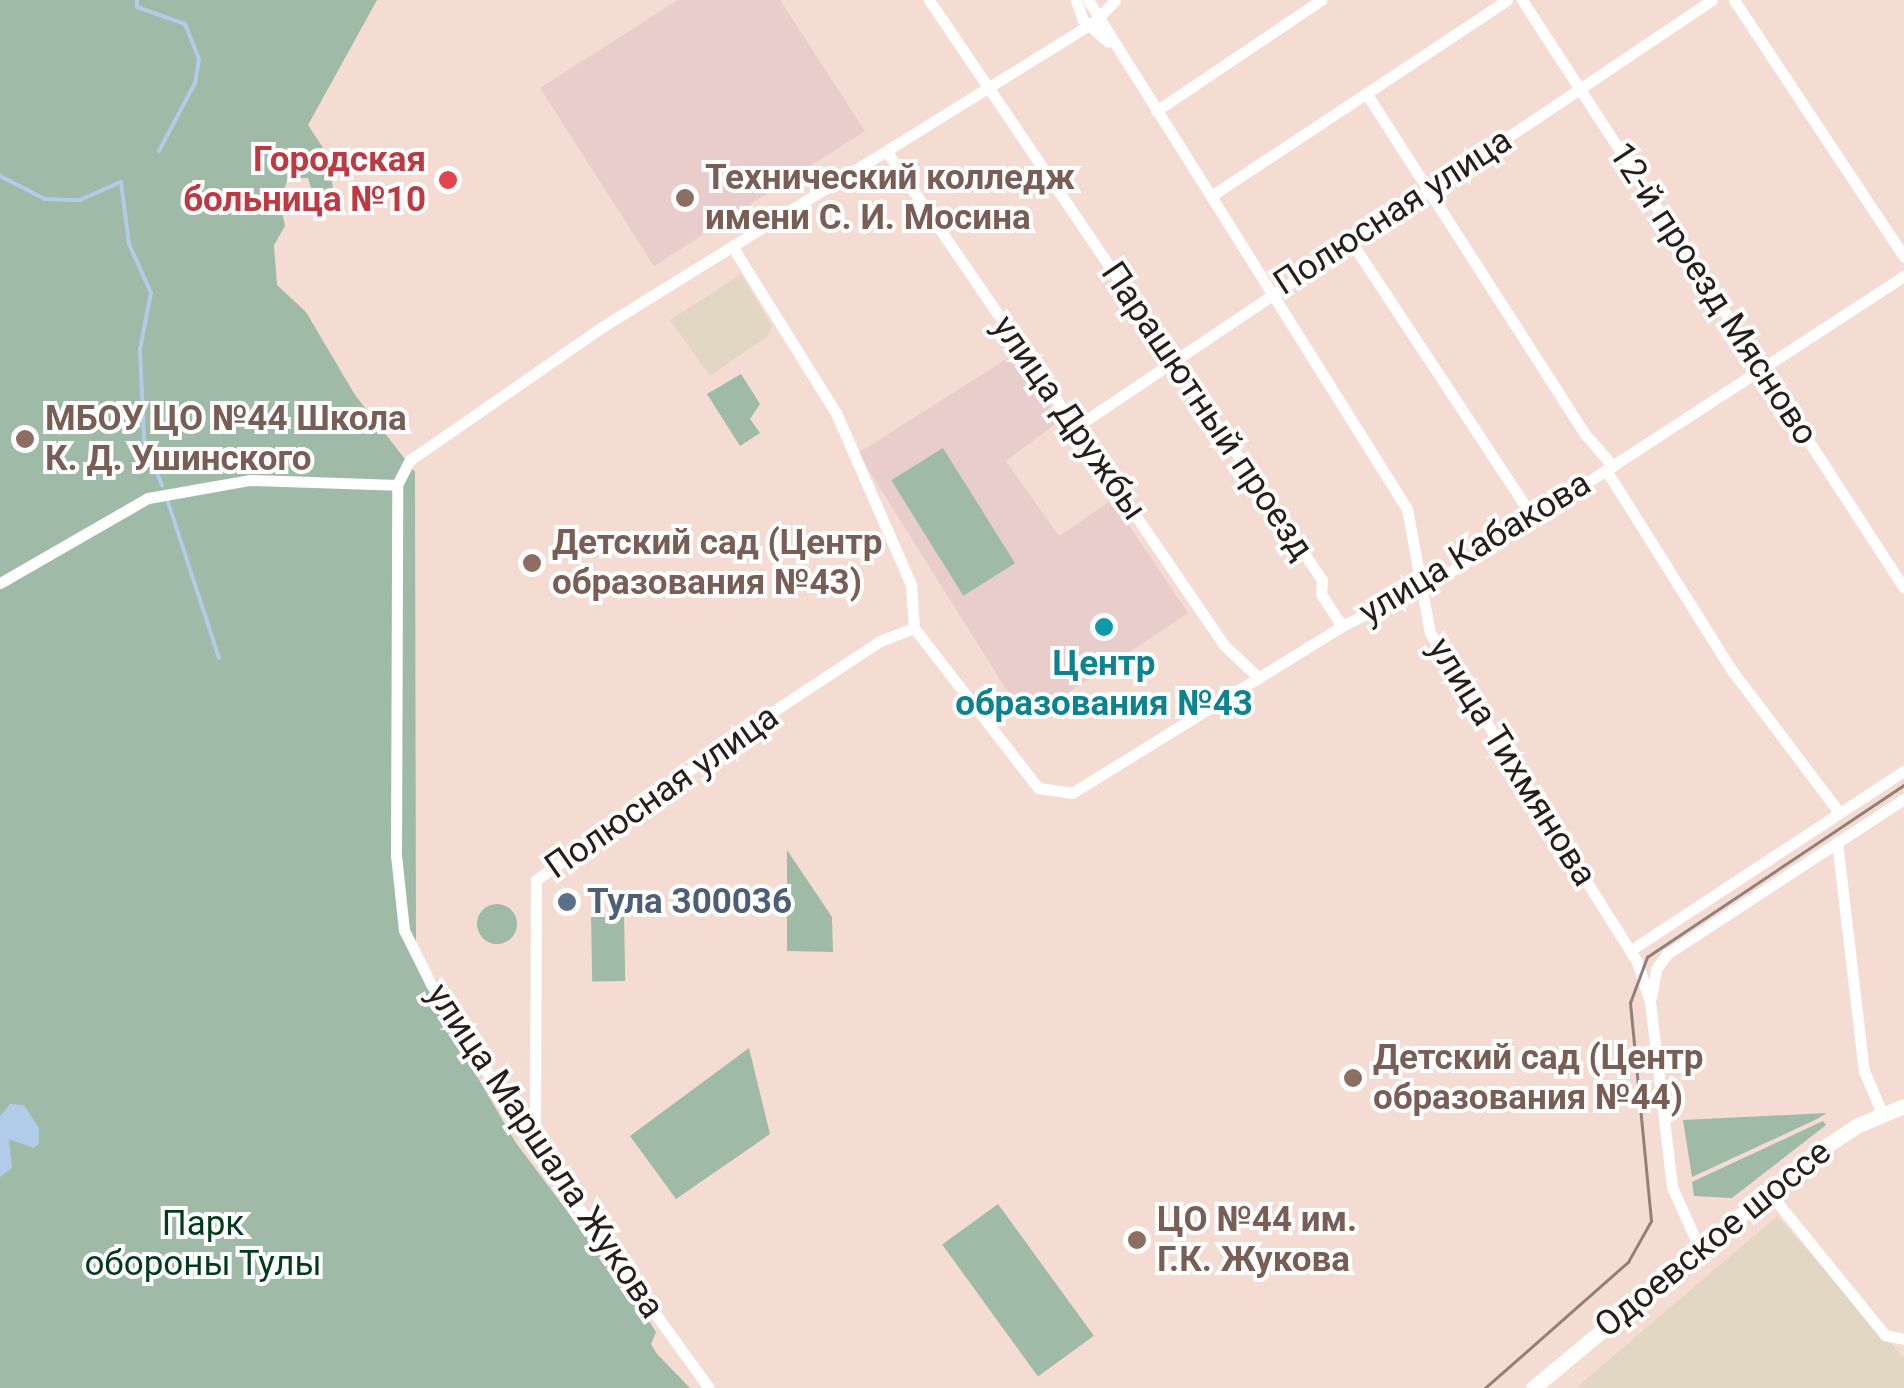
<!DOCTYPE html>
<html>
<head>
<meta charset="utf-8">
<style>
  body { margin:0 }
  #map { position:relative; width:1904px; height:1388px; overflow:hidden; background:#f5dcd3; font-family:Roboto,sans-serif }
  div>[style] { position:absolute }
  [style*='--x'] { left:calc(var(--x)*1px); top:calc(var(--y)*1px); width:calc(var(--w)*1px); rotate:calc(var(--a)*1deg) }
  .industrial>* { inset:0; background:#e2d7c2 }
  .education>* { inset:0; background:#e8cdca }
  .green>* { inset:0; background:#9fbaa6; transform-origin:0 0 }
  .round { border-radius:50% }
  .water>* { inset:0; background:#b0cce8 }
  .stream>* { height:4px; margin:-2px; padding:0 2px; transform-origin:2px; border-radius:2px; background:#b0cce8 }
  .minor>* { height:11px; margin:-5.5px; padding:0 5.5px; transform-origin:5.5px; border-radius:5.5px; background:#fff }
  .major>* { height:15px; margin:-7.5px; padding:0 7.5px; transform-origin:7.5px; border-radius:7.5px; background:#fff }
  .tram>* { height:2.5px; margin:-1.25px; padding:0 1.25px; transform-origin:1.25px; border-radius:1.25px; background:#918079 }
  .dots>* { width:28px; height:28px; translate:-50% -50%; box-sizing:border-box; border:5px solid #fff; border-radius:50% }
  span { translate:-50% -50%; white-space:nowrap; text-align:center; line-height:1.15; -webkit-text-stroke:8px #fff; paint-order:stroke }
  .health-label { font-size:35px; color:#be3a42; font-weight:700 }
  .right { translate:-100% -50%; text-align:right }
  .education-label { font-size:35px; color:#785e54; font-weight:700 }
  .left { translate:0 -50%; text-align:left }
  .street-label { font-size:35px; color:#261e1a }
  .culture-label { font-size:35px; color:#0d838f; font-weight:700 }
  .service-label { font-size:35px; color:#4e5e75; font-weight:700 }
  .park-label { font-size:35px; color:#003c1c }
</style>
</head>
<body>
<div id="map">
  <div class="industrial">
    <i style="clip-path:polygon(741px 274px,772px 326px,768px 336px,710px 376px,670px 320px)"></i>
    <i style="clip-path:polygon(1777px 1216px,1904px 1358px,1904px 1388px,1576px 1388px)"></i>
  </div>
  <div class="education">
    <i style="clip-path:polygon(678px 0,780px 0,865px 131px,654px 266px,540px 88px)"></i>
    <i style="clip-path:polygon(1013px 355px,1061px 420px,1006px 461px,1059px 536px,1112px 500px,1188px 613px,1026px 721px,858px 453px)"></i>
  </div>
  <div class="green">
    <i style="clip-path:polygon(0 0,377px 0,308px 125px,327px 154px,334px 194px,316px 204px,308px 178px,288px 178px,280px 202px,285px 226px,274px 245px,277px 285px,306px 312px,355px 395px,415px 472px,416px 947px,450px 1004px,443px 1018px,516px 1143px,643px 1312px,656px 1332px,651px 1344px,657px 1354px,690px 1388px,0 1388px)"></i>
    <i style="clip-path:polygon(741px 374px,760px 404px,750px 419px,760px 433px,740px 446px,707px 394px)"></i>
    <i style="left:943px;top:448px;width:136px;height:61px;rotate:58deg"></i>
    <i style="clip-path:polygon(787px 850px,832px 917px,833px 952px,787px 951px)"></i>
    <i class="round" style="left:477px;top:904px;width:40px;height:40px"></i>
    <i style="left:624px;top:913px;width:68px;height:33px;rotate:89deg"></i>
    <i style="clip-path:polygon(749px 1048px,770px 1134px,676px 1199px,630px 1136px)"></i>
    <i style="clip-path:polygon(1827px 1113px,1815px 1120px,1692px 1177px,1683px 1120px)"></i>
    <i style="clip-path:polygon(1823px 1121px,1826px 1125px,1732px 1198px,1694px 1196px,1692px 1182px)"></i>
    <i style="left:998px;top:1204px;width:163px;height:69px;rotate:54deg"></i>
  </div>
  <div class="water">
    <i style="clip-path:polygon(10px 1104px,24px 1105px,39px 1128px,39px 1144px,34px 1148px,9px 1139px,12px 1168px,0 1177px,0 1116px)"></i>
  </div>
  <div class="stream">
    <i style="--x:137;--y:0;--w:7;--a:90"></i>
    <i style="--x:137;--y:7;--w:51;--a:19.5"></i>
    <i style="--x:185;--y:24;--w:38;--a:68"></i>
    <i style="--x:199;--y:59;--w:24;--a:99"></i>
    <i style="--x:195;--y:83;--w:77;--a:117.9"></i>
    <i style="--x:0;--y:176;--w:51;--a:27.1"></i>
    <i style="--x:45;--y:199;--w:35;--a:2"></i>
    <i style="--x:80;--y:200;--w:45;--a:-23.7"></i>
    <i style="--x:121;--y:182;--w:63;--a:82.6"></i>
    <i style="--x:129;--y:244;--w:54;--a:65.8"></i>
    <i style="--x:151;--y:293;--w:57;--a:101.1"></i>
    <i style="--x:140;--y:349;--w:93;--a:87.5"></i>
    <i style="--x:144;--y:442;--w:47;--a:67.3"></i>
    <i style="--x:168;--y:502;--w:164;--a:71.9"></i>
  </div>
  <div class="minor">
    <i style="--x:929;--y:0;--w:701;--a:55.88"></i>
    <i style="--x:1322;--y:580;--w:14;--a:94"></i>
    <i style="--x:1321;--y:594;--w:38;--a:57"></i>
    <i style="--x:1076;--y:0;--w:21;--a:71"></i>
    <i style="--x:1083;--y:20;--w:33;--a:41"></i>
    <i style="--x:1088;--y:0;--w:601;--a:57.92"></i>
    <i style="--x:1407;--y:509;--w:126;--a:79.5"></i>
    <i style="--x:1430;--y:633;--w:389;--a:57.8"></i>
    <i style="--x:1637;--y:962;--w:42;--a:72"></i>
    <i style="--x:1650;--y:1002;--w:186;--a:83.2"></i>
    <i style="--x:1672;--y:1187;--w:66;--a:65.8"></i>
    <i style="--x:1522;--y:0;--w:701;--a:56.99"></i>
    <i style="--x:1734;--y:0;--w:308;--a:56.5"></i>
    <i style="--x:1366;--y:93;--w:404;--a:57.3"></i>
    <i style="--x:1584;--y:433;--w:44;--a:48.7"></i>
    <i style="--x:1156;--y:111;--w:199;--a:-33.9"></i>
    <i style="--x:887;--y:152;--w:597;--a:55.64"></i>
    <i style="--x:1224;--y:645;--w:48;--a:43.3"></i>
    <i style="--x:1211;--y:196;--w:355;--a:-33.5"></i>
    <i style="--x:1350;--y:240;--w:333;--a:56.6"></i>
    <i style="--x:732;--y:246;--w:197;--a:58.1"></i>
    <i style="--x:836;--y:413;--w:188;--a:66.4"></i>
    <i style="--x:911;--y:585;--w:43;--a:86"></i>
    <i style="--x:1076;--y:427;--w:766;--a:-33.88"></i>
    <i style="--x:1606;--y:470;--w:234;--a:57.9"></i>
    <i style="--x:1730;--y:668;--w:181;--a:52.9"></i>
    <i style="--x:0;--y:583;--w:171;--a:-29.9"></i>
    <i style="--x:148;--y:498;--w:104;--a:-10"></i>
    <i style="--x:250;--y:480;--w:147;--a:1.9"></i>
    <i style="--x:914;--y:628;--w:202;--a:52.2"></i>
    <i style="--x:1038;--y:788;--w:34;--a:8"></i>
    <i style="--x:1072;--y:793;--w:317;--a:-31.7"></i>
    <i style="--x:1342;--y:626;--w:119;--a:-26.6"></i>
    <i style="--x:1448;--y:573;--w:544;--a:-33.08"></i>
    <i style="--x:1837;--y:842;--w:231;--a:83.3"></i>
    <i style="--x:1864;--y:1071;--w:46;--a:66.8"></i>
    <i style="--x:1631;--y:950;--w:326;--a:-33.3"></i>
    <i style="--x:1651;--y:998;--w:29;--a:-80"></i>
    <i style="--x:1656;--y:969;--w:19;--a:-54"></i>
    <i style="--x:1667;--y:954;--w:283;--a:-33.2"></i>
    <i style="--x:535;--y:1143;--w:263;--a:-89.8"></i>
    <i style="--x:536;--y:880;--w:264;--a:-35.6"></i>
    <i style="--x:751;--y:726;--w:154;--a:-33.4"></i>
    <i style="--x:880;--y:641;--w:36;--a:-21"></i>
    <i style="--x:1768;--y:1191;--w:186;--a:50.9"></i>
    <i style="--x:1885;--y:1335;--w:19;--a:12"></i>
    <i style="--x:709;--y:1388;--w:295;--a:-125.9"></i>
    <i style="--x:536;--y:1149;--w:196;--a:-122.5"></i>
    <i style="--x:431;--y:984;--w:60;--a:-116.6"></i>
    <i style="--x:404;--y:930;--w:75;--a:-96.1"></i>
    <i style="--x:396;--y:855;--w:370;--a:-89.8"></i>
    <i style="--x:397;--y:485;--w:28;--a:-63"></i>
    <i style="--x:410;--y:460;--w:234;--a:-34.7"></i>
    <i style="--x:602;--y:327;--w:579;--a:-31.8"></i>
    <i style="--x:1094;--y:22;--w:30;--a:-46"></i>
  </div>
  <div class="major">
    <i style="--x:1533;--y:1388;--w:362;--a:-39.8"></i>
    <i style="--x:1811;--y:1156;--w:56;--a:-33.4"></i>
    <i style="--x:1858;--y:1125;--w:50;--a:-22.4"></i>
  </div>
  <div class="tram">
    <i style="--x:1485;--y:1388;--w:191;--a:-41.4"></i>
    <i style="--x:1628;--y:1262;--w:47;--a:-60.7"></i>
    <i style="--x:1651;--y:1221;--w:219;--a:-95.5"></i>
    <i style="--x:1630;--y:1003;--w:49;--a:-69.7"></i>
    <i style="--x:1647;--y:957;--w:309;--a:-33.8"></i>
  </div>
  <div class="dots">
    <i style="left:448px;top:180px;background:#e0444e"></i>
    <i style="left:685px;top:198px;background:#8d6e63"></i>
    <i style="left:25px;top:439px;background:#8d6e63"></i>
    <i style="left:532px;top:563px;background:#8d6e63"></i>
    <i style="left:1104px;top:627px;background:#0f9aa8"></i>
    <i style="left:567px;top:902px;background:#5c6f8a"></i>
    <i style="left:1353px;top:1078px;background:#8d6e63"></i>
    <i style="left:1137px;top:1240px;background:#8d6e63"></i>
  </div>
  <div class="health-label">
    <span class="right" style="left:426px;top:180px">Городская<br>больница №10</span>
  </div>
  <div class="education-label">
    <span class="left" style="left:705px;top:198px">Технический колледж<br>имени С. И. Мосина</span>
    <span class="left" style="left:45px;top:439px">МБОУ ЦО №44 Школа<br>К. Д. Ушинского</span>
    <span class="left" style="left:552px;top:563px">Детский сад (Центр<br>образования №43)</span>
    <span class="left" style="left:1373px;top:1078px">Детский сад (Центр<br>образования №44)</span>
    <span class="left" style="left:1157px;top:1240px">ЦО №44 им.<br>Г.К. Жукова</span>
  </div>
  <div class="street-label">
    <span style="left:1393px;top:212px;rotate:-33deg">Полюсная улица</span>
    <span style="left:1713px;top:294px;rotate:57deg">12-й проезд Мясново</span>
    <span style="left:1207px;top:411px;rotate:56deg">Парашютный проезд</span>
    <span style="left:1069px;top:418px;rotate:55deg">улица Дружбы</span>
    <span style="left:1475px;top:548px;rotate:-31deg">улица Кабакова</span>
    <span style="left:1512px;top:762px;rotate:58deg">улица Тихмянова</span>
    <span style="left:662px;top:792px;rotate:-35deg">Полюсная улица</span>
    <span style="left:545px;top:1151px;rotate:56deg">улица Маршала Жукова</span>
    <span style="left:1713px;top:1239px;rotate:-39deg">Одоевское шоссе</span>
  </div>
  <div class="culture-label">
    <span style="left:1104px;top:684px">Центр<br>образования №43</span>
  </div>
  <div class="service-label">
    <span class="left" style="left:587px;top:902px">Тула 300036</span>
  </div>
  <div class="park-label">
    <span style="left:203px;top:1244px">Парк<br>обороны Тулы</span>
  </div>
</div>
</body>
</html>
